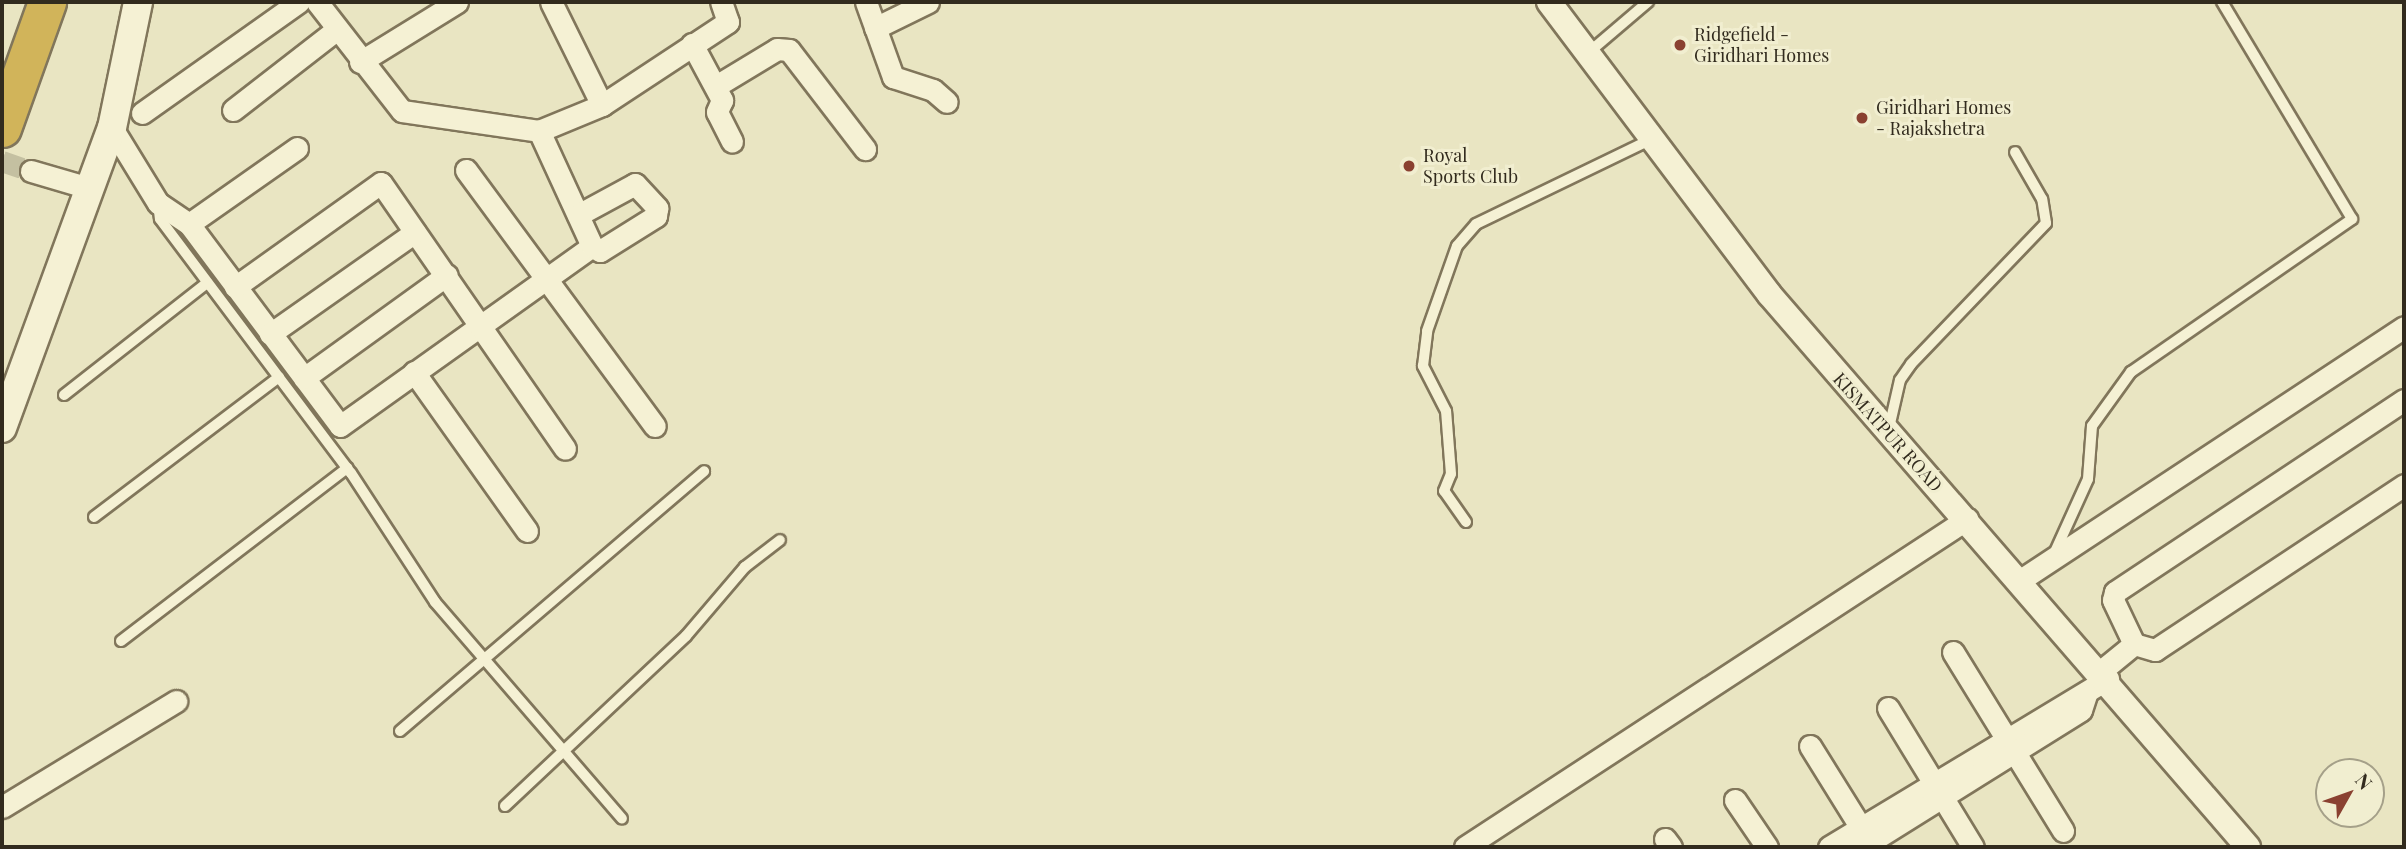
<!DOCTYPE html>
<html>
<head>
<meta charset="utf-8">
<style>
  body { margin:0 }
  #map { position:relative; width:2406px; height:849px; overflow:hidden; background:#e9e5c2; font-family:"Playfair Display",serif }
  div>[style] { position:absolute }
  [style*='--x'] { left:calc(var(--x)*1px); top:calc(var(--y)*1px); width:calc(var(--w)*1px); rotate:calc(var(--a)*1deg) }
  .minor-tunnel>* { height:21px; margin-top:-10.5px; transform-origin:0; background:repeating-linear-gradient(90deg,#c4c0a1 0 21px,transparent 0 31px) }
  .roads { filter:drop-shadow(2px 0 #81765b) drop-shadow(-2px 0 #81765b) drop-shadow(0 2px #81765b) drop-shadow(0 -2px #81765b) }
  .service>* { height:10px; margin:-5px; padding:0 5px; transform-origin:5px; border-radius:5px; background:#f5f1d4 }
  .minor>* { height:21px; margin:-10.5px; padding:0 10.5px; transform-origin:10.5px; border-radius:10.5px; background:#f5f1d4 }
  .tertiary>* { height:24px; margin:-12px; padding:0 12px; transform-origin:12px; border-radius:12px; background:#f5f1d4 }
  .secondary>* { height:28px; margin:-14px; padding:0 14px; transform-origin:14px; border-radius:14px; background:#f5f1d4 }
  .motorway>* { height:37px; margin:-18.5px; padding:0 18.5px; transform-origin:18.5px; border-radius:18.5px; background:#d1b45a }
  .dots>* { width:19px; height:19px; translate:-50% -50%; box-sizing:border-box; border:4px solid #f1eed0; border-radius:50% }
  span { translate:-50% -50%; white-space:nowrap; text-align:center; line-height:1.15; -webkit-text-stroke:6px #f1eed0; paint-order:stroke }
  .poi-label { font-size:18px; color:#322b1e }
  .left { translate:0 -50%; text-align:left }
  .street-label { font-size:18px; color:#322b1e }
  .frame { position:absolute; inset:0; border:4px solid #322b1e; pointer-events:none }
  .north { position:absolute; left:2315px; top:758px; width:70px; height:70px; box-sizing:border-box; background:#f1eed0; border:2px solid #a5a089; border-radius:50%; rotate:50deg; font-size:19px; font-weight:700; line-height:28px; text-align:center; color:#322b1e }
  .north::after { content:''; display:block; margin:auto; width:24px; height:32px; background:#8a4131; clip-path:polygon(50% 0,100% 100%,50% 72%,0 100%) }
</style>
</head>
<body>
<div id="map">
  <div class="minor-tunnel">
    <i style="--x:2;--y:161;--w:31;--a:19"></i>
  </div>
  <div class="roads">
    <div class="service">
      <i style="--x:1588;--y:53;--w:79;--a:-40.4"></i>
      <i style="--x:158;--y:203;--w:16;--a:83"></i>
      <i style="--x:160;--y:219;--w:318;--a:53.1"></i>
      <i style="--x:351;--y:473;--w:154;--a:56.9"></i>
      <i style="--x:435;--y:602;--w:286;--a:49.2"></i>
      <i style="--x:64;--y:395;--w:182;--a:-38.1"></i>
      <i style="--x:1889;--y:428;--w:49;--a:-77.1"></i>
      <i style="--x:1900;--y:380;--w:19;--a:-55"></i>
      <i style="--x:1911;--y:364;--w:195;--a:-46.2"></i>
      <i style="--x:2046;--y:223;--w:24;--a:-99"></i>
      <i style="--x:2042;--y:199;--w:54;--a:-119.9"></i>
      <i style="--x:94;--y:517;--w:232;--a:-37.1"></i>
      <i style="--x:1466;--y:522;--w:38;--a:-125"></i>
      <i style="--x:1444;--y:491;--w:18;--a:-68"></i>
      <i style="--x:1451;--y:474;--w:63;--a:-94.5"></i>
      <i style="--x:1446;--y:411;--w:51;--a:-117.1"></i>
      <i style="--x:1423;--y:366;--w:35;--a:-83"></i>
      <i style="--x:1427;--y:331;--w:90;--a:-70.6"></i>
      <i style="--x:1457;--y:246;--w:29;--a:-49"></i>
      <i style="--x:1476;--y:224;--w:193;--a:-25.8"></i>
      <i style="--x:2054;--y:554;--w:82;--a:-65.6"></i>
      <i style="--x:2088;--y:479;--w:53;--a:-85.7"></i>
      <i style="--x:2092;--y:426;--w:67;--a:-54.2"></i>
      <i style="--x:2131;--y:372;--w:269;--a:-34.7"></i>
      <i style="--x:2352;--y:219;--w:253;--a:-120.9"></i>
      <i style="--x:121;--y:641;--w:285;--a:-37.4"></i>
      <i style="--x:400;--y:731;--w:400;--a:-40.5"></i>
      <i style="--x:505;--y:806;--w:248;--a:-43.2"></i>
      <i style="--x:686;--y:636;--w:91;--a:-49.5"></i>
      <i style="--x:745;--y:567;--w:44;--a:-37.6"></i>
    </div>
    <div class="minor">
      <i style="--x:317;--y:2;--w:138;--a:52.1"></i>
      <i style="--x:402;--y:111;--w:138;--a:8.3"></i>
      <i style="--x:539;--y:131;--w:68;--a:-22.4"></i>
      <i style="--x:602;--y:105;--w:151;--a:-33.4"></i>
      <i style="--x:728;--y:22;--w:21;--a:-109"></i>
      <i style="--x:551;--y:2;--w:115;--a:63.7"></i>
      <i style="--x:866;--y:2;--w:80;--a:70.2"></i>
      <i style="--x:893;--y:77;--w:42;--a:18"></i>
      <i style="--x:933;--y:90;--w:18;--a:41"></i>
      <i style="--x:875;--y:28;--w:59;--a:-26.1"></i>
      <i style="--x:692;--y:44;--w:64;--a:61.8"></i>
      <i style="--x:722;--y:100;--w:13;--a:113"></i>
      <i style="--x:717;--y:112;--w:33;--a:63"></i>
      <i style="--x:360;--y:62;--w:114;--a:-31.7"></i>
      <i style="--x:716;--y:86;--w:71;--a:-31.2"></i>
      <i style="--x:777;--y:49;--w:12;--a:5"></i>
      <i style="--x:789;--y:50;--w:125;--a:52.5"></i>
      <i style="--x:233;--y:110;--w:130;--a:-37.8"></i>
      <i style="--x:142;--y:113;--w:192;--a:-35.3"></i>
      <i style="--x:112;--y:128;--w:88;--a:58.5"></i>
      <i style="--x:158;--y:203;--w:37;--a:34"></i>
      <i style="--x:189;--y:224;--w:252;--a:53.2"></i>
      <i style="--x:340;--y:426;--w:310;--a:-35.5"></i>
      <i style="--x:592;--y:246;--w:127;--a:-114.7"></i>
      <i style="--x:466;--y:170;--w:318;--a:53.6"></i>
      <i style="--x:31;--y:171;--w:60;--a:16.3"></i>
      <i style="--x:578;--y:215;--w:65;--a:-28.5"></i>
      <i style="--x:635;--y:184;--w:33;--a:47"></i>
      <i style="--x:657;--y:208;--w:8;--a:97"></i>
      <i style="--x:656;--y:216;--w:66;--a:148"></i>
      <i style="--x:600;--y:251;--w:9;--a:-148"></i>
      <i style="--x:189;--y:224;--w:132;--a:-35.1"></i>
      <i style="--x:235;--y:287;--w:179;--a:-35.5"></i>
      <i style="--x:381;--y:183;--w:323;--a:55.3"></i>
      <i style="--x:270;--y:334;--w:177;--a:-35.1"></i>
      <i style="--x:414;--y:372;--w:195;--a:54.6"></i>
      <i style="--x:304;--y:378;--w:176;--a:-35.8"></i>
      <i style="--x:2404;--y:400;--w:347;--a:146.4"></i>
      <i style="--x:2115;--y:592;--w:8;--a:104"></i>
      <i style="--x:2113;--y:600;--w:49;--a:64.5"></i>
      <i style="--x:2134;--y:644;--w:22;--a:16"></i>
      <i style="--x:2155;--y:650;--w:299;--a:-33.5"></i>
      <i style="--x:2019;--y:581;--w:461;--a:-33.4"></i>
      <i style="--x:1953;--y:652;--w:210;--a:58.4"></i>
      <i style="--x:2101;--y:671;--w:43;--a:-39.3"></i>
      <i style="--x:1888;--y:708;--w:163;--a:58.6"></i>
      <i style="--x:1810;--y:746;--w:110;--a:58.1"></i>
      <i style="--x:1735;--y:800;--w:57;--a:55.8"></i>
      <i style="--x:2;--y:807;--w:204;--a:-31.3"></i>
      <i style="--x:1665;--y:839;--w:10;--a:53"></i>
      <i style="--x:1465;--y:847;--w:600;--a:-33.16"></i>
      <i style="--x:1829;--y:847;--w:326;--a:-31.1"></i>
      <i style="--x:1862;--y:847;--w:258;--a:-32"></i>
      <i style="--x:2081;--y:710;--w:19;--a:-72"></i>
    </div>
    <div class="tertiary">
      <i style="--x:1549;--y:2;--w:366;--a:53"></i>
      <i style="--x:1769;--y:294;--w:732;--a:49.1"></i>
    </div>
    <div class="secondary">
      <i style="--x:2;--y:428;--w:320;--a:-69.9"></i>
      <i style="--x:112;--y:128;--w:129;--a:-78.3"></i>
    </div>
    <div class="motorway">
      <i style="--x:2;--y:128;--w:134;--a:-70.3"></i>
    </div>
  </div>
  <div class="dots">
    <i style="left:1680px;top:45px;background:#8a4131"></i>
    <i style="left:1862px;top:118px;background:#8a4131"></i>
    <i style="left:1409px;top:166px;background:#8a4131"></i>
  </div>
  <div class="poi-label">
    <span class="left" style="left:1694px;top:45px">Ridgefield -<br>Giridhari Homes</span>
    <span class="left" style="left:1876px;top:118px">Giridhari Homes<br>- Rajakshetra</span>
    <span class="left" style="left:1423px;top:166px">Royal<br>Sports Club</span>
  </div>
  <div class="street-label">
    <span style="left:1888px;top:432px;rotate:48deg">KISMATPUR ROAD</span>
  </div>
  <div class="frame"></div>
  <div class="north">N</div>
</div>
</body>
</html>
